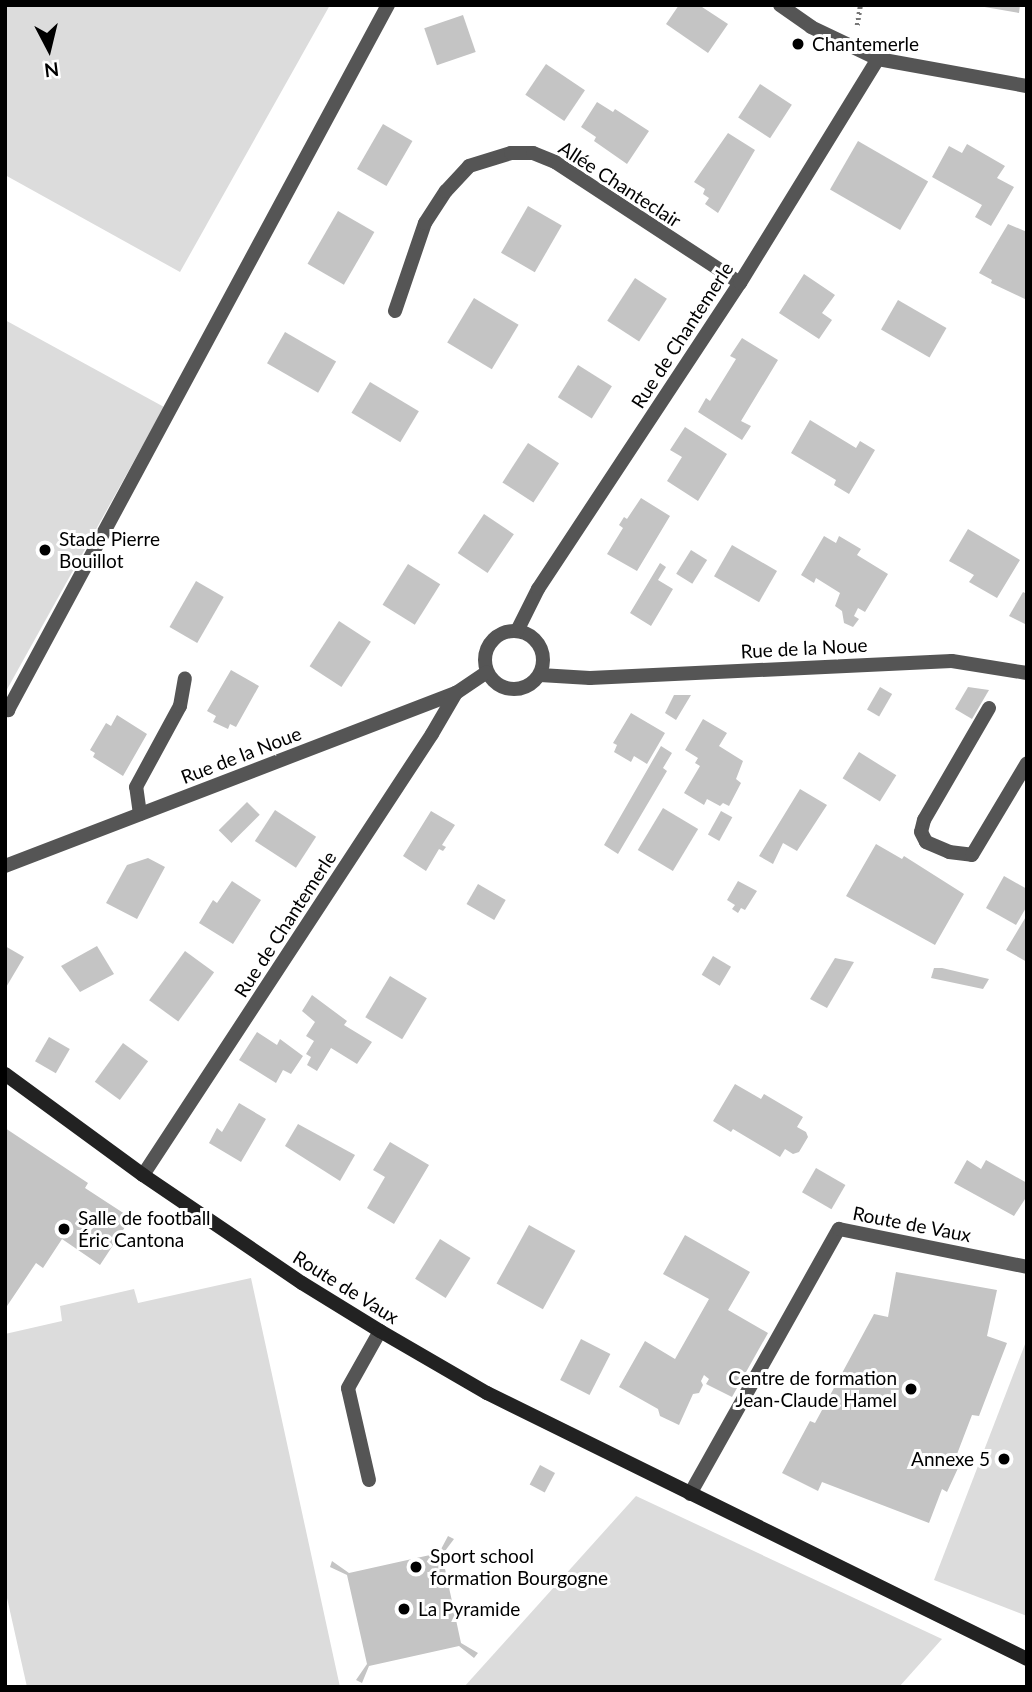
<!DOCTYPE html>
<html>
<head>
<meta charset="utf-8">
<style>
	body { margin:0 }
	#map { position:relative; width:1032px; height:1692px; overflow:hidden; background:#fff; font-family:Lato,sans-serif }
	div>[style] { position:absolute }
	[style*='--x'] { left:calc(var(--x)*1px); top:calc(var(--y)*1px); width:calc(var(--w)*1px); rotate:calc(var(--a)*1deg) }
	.green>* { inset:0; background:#dcdcdc }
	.building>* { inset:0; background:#c4c4c4; transform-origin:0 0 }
	.path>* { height:4.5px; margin-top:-2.25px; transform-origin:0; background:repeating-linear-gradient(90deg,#777 0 2px,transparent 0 5.5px) }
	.lane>* { height:14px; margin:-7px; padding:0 7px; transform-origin:7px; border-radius:7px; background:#555 }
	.street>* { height:14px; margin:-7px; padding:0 7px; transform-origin:7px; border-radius:7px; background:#555 }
	.street>.ring { margin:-7px; padding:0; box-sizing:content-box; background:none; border:14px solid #555; border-radius:50% }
	.secondary>* { height:14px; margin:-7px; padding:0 7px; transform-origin:7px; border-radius:7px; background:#222 }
	.dots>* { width:19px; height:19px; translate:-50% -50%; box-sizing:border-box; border:4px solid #fff; border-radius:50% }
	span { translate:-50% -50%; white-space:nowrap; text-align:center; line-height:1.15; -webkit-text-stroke:6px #fff; paint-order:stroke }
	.poi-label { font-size:19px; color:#000 }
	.left { translate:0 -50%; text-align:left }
	.right { translate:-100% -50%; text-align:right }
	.street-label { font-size:19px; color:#000 }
	.frame { position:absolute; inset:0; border:7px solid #000; pointer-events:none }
	.north { position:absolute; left:14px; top:14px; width:70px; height:70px; -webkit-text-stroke:5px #fff; paint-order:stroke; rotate:173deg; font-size:19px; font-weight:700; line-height:28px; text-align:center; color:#000 }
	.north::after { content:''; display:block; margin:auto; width:24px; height:32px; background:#000; clip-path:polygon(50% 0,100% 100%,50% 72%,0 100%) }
</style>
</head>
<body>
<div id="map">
	<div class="green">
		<div style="clip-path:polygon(5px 5px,330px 5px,180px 272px,5px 175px)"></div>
		<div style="clip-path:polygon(5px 320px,164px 407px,5px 693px)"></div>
		<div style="clip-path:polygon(251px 1278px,340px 1687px,27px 1687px,5px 1589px,5px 1334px,62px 1321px,60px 1306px,134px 1289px,138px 1303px)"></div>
		<div style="clip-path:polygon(1027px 1339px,1027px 1616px,934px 1580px)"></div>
		<div style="clip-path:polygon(636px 1496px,942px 1639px,899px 1687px,464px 1687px)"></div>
	</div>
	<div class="building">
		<div style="clip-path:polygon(679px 5px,699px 5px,728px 24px,708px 53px,666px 24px)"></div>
		<div style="clip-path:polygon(973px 5px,1020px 5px,1019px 13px)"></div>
		<div style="left:463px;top:15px;width:39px;height:41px;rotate:71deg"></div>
		<div style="left:546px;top:64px;width:47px;height:37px;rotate:34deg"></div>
		<div style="left:760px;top:84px;width:38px;height:40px;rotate:33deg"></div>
		<div style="clip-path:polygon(597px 102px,613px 112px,615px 109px,649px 131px,627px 164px,594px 141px,596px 137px,581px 127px)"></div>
		<div style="left:383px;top:124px;width:34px;height:52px;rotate:30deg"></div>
		<div style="clip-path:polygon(728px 133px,755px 150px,718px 213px,705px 204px,709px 198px,703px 194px,705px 189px,694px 182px)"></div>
		<div style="left:858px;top:141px;width:81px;height:56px;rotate:30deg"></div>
		<div style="clip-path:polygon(967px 144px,1005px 166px,997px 178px,1014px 187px,991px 226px,975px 217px,982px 205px,932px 177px,949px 146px,962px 153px)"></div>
		<div style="left:528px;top:206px;width:39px;height:54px;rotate:30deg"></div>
		<div style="left:338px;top:211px;width:42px;height:61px;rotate:30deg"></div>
		<div style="clip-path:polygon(1008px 224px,1027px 232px,1027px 300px,991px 283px,992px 280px,979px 273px)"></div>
		<div style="clip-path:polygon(804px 274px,835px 295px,822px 313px,832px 320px,819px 339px,779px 313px)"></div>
		<div style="left:635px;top:278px;width:38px;height:51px;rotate:33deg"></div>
		<div style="left:474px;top:298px;width:52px;height:52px;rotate:31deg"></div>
		<div style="left:898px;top:300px;width:56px;height:34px;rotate:30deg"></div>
		<div style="left:285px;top:332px;width:59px;height:36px;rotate:30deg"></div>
		<div style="clip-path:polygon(742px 338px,778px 360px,741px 421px,751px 426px,742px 440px,698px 412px,706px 398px,710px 401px,736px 359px,730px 356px)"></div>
		<div style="left:578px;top:365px;width:40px;height:38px;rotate:32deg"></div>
		<div style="left:370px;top:382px;width:57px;height:36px;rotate:31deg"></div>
		<div style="clip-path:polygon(810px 420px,856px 448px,860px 441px,875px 450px,849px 494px,834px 485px,836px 480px,791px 453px)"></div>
		<div style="clip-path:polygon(685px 427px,727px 454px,698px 501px,667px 481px,682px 457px,670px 450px)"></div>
		<div style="left:528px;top:443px;width:37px;height:47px;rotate:33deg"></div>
		<div style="clip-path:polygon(641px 498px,670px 516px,637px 571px,607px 554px,623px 528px,619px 525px,624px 517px,627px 519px)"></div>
		<div style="left:484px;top:514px;width:36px;height:47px;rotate:34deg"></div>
		<div style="clip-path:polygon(968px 529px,1020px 560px,997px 598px,969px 582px,974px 575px,949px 561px)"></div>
		<div style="clip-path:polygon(824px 536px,836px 543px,839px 536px,861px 549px,857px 555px,888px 574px,865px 612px,858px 608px,854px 616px,859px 619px,853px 627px,844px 623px,842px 611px,835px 606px,840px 593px,816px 578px,814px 583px,801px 575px)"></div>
		<div style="left:732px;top:545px;width:52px;height:36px;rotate:30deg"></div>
		<div style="left:691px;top:550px;width:19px;height:28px;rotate:32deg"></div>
		<div style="clip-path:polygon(660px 563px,666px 567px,658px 580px,673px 589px,651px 626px,630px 613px)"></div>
		<div style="left:408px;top:564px;width:38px;height:48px;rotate:32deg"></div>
		<div style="left:196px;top:581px;width:32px;height:53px;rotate:30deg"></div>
		<div style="clip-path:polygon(1023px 592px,1027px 594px,1027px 625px,1009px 616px)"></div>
		<div style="left:339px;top:621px;width:38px;height:54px;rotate:33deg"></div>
		<div style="clip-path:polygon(231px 670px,259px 686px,236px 727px,230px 724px,228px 729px,213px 722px,216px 716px,207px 711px)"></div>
		<div style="left:880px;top:687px;width:14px;height:26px;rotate:30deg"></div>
		<div style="clip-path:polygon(968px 687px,989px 690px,972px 719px,955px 709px)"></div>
		<div style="clip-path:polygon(674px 695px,691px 695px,676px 720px,665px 713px)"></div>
		<div style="clip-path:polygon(631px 713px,665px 733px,647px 764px,634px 756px,631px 762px,614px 752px,617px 745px,613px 743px)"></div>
		<div style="clip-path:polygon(117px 715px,147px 734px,123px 776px,93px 757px,95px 753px,90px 750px,106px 723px,111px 726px)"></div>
		<div style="clip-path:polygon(703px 719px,727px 733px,719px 746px,743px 761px,736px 779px,741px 783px,729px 806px,723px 803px,720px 806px,707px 799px,704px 805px,684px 793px,700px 766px,695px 763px,698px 758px,685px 750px)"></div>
		<div style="clip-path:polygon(661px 746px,672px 753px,663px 768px,667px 771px,618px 854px,604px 845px)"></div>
		<div style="left:859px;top:752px;width:44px;height:31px;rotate:32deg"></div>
		<div style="clip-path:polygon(800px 789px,827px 805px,797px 851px,783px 843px,773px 864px,759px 856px)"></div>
		<div style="left:247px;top:802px;width:18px;height:40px;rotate:45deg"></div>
		<div style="left:663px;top:808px;width:41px;height:49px;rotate:31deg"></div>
		<div style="left:275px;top:810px;width:49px;height:37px;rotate:33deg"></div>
		<div style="clip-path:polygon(431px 811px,455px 825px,442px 845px,446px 847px,443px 851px,439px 849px,426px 871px,403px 856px)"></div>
		<div style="left:721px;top:811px;width:13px;height:27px;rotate:29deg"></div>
		<div style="clip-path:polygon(876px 844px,902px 859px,904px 856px,964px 894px,935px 945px,846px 896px)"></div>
		<div style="clip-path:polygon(148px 858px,165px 867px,137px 919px,106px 903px,127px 865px)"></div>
		<div style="clip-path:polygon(1004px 876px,1027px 889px,1027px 906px,1016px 925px,986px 908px)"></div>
		<div style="clip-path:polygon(232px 881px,261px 900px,233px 944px,199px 923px,213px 900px,217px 903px)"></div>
		<div style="clip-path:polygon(738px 881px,757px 891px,745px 910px,741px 908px,738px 913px,732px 909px,735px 905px,727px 900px)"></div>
		<div style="left:478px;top:884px;width:32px;height:23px;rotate:30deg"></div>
		<div style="clip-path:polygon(1027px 915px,1027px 962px,1006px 950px)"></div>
		<div style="clip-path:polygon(5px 946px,24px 957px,5px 989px)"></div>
		<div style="clip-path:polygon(97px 946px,114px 974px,80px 992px,61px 966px)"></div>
		<div style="left:185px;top:951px;width:36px;height:61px;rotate:36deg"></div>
		<div style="left:713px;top:956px;width:21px;height:22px;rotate:31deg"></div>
		<div style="clip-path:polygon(835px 958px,854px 962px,827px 1008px,810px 999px)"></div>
		<div style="clip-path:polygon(934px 968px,942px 968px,989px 979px,983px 989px,931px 978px)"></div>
		<div style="left:390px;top:976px;width:43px;height:48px;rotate:31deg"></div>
		<div style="clip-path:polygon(312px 995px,347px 1021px,344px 1025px,372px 1042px,357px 1064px,331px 1048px,317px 1071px,307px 1065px,311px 1057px,306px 1054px,314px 1041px,306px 1036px,315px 1022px,302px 1011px)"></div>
		<div style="clip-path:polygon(257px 1032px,277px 1045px,280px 1039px,303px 1056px,291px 1074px,283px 1070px,276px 1083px,239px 1060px)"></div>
		<div style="left:49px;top:1037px;width:24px;height:28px;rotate:30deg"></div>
		<div style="left:123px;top:1043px;width:31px;height:48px;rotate:36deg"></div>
		<div style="clip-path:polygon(735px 1084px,761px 1099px,764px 1094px,803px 1117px,797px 1127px,806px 1132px,808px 1137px,799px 1152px,793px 1154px,785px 1149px,780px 1157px,733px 1129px,731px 1132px,713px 1121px)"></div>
		<div style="clip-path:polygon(239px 1103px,266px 1119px,241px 1162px,209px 1143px,217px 1128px,222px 1132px)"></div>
		<div style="clip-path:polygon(298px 1124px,355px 1155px,340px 1181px,285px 1146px)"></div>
		<div style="clip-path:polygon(5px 1128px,88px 1183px,85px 1188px,131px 1218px,100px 1265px,62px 1239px,43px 1268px,36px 1263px,5px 1309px)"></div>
		<div style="clip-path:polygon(390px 1142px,429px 1165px,394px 1224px,367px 1208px,385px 1177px,373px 1170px)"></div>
		<div style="clip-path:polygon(967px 1160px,981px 1169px,986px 1160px,1027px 1183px,1027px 1196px,1014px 1216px,954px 1183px)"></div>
		<div style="left:816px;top:1168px;width:34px;height:28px;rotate:30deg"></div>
		<div style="left:529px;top:1225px;width:53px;height:67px;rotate:29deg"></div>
		<div style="clip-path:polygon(685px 1235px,750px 1272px,728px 1310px,768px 1333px,732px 1397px,706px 1384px,709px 1379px,704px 1375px,701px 1381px,703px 1385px,699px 1393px,693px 1394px,679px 1425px,660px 1416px,658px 1409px,619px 1387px,645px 1341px,675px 1359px,709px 1299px,663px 1274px)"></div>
		<div style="left:440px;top:1239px;width:36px;height:47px;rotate:32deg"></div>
		<div style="clip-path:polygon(896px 1272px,997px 1290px,987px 1336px,1007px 1343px,979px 1416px,972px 1415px,954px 1462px,959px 1466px,947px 1492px,942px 1489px,929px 1523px,822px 1482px,818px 1491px,782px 1473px,810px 1421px,815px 1423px,874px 1314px,888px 1317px)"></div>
		<div style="left:581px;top:1339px;width:33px;height:46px;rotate:27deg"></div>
		<div style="left:540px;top:1465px;width:17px;height:22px;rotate:28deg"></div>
		<div style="clip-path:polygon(448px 1536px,454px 1539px,442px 1555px,461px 1643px,478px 1653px,474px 1658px,459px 1646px,369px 1666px,362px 1683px,356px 1680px,367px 1664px,347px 1575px,330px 1567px,332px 1561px,349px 1573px,439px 1553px)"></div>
	</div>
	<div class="path">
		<div style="--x:857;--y:25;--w:20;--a:-81"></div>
	</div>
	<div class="lane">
		<div style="--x:5;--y:708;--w:4;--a:34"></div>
		<div style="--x:8;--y:710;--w:801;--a:-61.68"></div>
		<div style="--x:989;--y:708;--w:129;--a:120.1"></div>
		<div style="--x:924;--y:820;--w:12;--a:104"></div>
		<div style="--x:921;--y:832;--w:11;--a:63"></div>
		<div style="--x:926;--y:842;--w:25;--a:23"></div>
		<div style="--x:949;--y:852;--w:23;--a:7"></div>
		<div style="--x:972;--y:855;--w:107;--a:-59.1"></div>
		<div style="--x:140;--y:814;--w:27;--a:-98"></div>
		<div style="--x:136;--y:787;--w:92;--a:-61.5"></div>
		<div style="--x:180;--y:706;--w:28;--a:-80"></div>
		<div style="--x:369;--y:1480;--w:94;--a:-102.9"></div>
		<div style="--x:348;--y:1388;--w:65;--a:-60.7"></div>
		<div style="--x:690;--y:1494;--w:304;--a:-60.7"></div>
		<div style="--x:839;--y:1229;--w:192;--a:11.4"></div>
	</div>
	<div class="street">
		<div style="--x:780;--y:5;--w:38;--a:35"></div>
		<div style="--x:811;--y:27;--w:74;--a:25.5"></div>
		<div style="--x:878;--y:59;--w:151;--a:10.3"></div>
		<div style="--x:395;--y:311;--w:93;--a:-71.2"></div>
		<div style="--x:425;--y:223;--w:38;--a:-57"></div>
		<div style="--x:446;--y:191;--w:34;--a:-47"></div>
		<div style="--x:469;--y:166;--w:44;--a:-17.2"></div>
		<div style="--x:511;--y:153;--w:22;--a:0"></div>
		<div style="--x:533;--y:153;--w:24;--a:22"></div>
		<div style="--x:555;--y:162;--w:221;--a:33.2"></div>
		<div class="ring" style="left:485px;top:631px;width:44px;height:44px"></div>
		<div style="--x:517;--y:631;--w:47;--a:-63.4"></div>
		<div style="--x:538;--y:589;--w:367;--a:-56.6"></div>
		<div style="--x:740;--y:283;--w:263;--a:-58.4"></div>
		<div style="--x:540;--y:675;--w:50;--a:3.4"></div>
		<div style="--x:590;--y:678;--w:362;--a:-2.7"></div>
		<div style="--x:952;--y:661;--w:76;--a:9.1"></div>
		<div style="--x:5;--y:866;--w:483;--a:-21"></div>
		<div style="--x:456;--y:693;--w:37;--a:-34"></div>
		<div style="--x:143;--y:1175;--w:527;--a:-56.76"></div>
		<div style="--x:432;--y:734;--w:48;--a:-59.7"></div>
	</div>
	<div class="secondary">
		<div style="--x:5;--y:1074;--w:171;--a:36.2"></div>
		<div style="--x:143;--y:1175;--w:192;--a:34.2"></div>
		<div style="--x:302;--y:1283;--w:92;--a:31.6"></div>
		<div style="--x:380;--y:1331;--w:124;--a:30.1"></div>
		<div style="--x:487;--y:1393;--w:602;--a:26.22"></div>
	</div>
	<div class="dots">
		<div style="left:798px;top:44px;background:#000"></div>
		<div style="left:45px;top:550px;background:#000"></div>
		<div style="left:64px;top:1229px;background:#000"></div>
		<div style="left:911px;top:1389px;background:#000"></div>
		<div style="left:1004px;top:1459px;background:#000"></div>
		<div style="left:416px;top:1567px;background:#000"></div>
		<div style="left:404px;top:1609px;background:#000"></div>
	</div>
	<div class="poi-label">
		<span class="left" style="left:812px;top:44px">Chantemerle</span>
		<span class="left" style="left:59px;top:550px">Stade Pierre<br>Bouillot</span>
		<span class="left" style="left:78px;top:1229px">Salle de football<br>Éric Cantona</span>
		<span class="right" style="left:897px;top:1389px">Centre de formation<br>Jean-Claude Hamel</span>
		<span class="right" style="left:990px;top:1459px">Annexe 5</span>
		<span class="left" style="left:430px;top:1567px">Sport school<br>formation Bourgogne</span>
		<span class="left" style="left:418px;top:1609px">La Pyramide</span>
	</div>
	<div class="street-label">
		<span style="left:620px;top:184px;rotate:33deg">Allée Chanteclair</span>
		<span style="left:682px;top:335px;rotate:-57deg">Rue de Chantemerle</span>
		<span style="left:804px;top:648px;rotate:-3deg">Rue de la Noue</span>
		<span style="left:241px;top:755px;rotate:-21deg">Rue de la Noue</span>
		<span style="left:285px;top:924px;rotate:-57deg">Rue de Chantemerle</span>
		<span style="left:912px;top:1224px;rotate:11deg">Route de Vaux</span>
		<span style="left:346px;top:1287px;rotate:32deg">Route de Vaux</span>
	</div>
	<div class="frame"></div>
	<div class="north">N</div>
</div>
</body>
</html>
